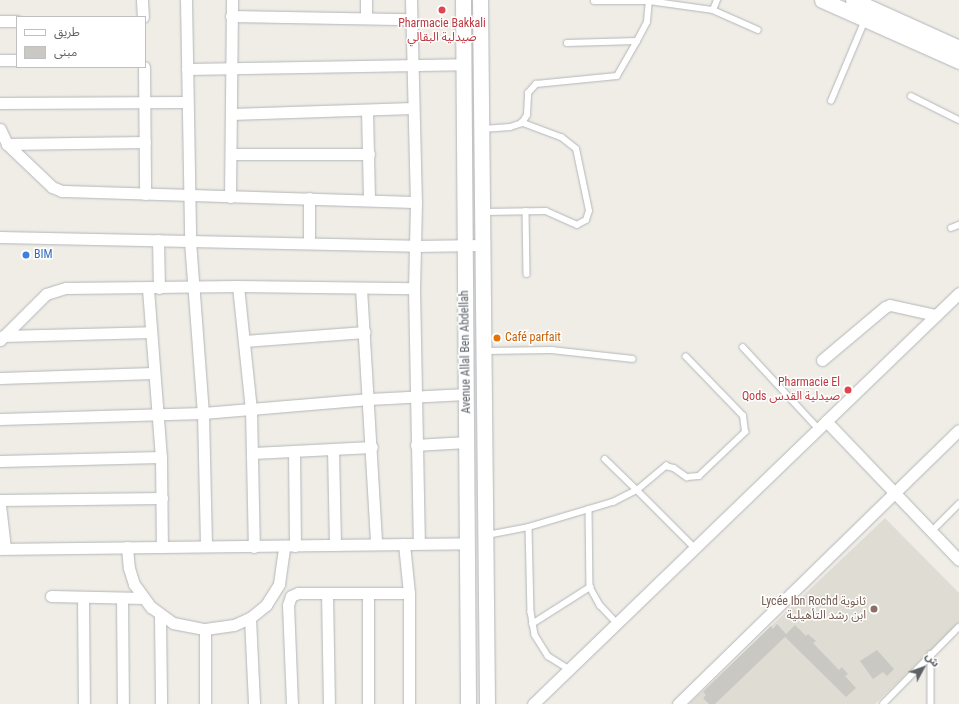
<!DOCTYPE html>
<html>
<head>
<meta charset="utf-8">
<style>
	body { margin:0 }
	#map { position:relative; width:959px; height:704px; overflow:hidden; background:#efede6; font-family:"Roboto Condensed","Noto Sans Arabic",sans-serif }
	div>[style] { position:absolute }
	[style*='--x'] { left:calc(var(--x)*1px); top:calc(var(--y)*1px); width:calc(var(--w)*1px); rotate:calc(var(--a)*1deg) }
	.education>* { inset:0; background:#dfdcd4 }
	.building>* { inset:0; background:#cac8c3 }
	.roads { filter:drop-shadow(0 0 1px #b3b6ba) drop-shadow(0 0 1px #b3b6ba) }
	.lane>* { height:5.5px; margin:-2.75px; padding:0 2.75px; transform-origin:2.75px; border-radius:2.75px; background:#fff }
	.street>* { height:11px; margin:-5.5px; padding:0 5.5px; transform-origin:5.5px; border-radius:5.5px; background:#fff }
	.secondary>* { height:15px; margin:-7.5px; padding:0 7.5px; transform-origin:7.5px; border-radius:7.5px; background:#fff }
	.dots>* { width:11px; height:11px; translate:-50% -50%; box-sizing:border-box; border:2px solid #fff; border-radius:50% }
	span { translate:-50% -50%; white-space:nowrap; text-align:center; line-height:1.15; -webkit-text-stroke:3px #fff; paint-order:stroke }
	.health-label { font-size:12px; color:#be3a42 }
	.right { translate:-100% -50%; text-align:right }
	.shop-label { font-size:12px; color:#366cbe }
	.left { translate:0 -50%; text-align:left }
	.food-label { font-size:12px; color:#c56008 }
	.street-label { font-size:12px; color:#5d6266 }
	.education-label { font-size:12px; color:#785e54 }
	.legend { position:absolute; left:16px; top:16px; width:130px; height:52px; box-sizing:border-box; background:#fff; border:1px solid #bec0c2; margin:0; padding:5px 7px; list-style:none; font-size:12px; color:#5d6266 }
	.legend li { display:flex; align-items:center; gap:8px; height:20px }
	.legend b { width:20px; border:1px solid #bec0c2 }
	.north { position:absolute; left:903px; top:648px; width:40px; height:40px; -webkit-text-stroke:3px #fff; paint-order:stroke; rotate:49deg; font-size:11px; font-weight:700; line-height:16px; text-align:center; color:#5d6266 }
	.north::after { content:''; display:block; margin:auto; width:14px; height:18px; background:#5d6266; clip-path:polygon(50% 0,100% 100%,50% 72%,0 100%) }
</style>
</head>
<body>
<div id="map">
	<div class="education">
		<div style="clip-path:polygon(885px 518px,959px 593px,959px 624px,875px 704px,689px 704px)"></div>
	</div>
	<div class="building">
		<div style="clip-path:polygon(777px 624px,786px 634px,795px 625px,806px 636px,808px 634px,816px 641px,813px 643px,839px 670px,842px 667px,848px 674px,845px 676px,856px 688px,846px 697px,785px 637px,715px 704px,709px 704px,703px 698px,706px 695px,703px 692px,771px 626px,773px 629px)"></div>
		<div style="clip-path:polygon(877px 650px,894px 669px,887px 676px,883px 672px,873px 679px,860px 661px)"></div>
	</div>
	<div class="roads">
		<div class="lane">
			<div style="--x:594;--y:1;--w:55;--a:0"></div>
			<div style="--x:649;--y:1;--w:65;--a:8"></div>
			<div style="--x:713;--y:10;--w:11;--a:-68"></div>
			<div style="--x:713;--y:10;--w:49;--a:24"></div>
			<div style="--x:567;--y:43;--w:70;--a:-1.6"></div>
			<div style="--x:637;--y:41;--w:21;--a:-62"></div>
			<div style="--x:647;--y:22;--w:21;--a:-85"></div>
			<div style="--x:911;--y:96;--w:54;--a:26.6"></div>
			<div style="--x:831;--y:101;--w:88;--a:-67.2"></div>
			<div style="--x:483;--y:129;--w:27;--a:-4"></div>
			<div style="--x:510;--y:127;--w:13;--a:-18"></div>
			<div style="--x:522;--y:123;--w:9;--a:-58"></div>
			<div style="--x:527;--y:115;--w:22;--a:-87"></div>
			<div style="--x:528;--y:93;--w:12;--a:-48"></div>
			<div style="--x:536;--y:84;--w:81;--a:-5.6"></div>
			<div style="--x:617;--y:76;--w:40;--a:-60.3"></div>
			<div style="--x:526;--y:211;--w:63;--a:89.1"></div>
			<div style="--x:484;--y:212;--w:62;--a:-0.9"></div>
			<div style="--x:546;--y:211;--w:34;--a:24"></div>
			<div style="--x:577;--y:225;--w:10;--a:-29"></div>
			<div style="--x:586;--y:220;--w:9;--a:-72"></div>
			<div style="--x:589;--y:211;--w:63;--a:-101.8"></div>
			<div style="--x:576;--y:149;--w:18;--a:-142"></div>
			<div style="--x:562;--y:138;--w:43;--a:-159.4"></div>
			<div style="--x:951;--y:228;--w:9;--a:-21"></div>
			<div style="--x:743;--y:347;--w:112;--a:47.2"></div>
			<div style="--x:484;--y:351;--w:68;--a:-0.8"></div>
			<div style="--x:552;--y:350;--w:81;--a:6.3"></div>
			<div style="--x:605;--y:459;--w:45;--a:44.1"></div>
			<div style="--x:637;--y:490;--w:38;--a:-40"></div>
			<div style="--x:666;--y:466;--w:8;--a:14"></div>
			<div style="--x:674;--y:468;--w:16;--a:35"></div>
			<div style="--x:687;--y:477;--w:12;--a:-5"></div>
			<div style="--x:699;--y:476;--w:64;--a:-43.7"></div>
			<div style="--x:745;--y:432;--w:16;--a:-97"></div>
			<div style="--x:743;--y:416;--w:82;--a:-134"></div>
			<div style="--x:589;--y:509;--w:78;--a:89.3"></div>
			<div style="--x:590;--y:587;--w:21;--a:61"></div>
			<div style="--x:600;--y:605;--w:25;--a:47"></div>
			<div style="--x:529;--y:527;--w:85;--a:88.7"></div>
			<div style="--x:531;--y:612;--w:23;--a:80"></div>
			<div style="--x:535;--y:635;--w:25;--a:58"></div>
			<div style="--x:548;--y:656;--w:25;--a:32"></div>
			<div style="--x:932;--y:531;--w:38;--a:-45"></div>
			<div style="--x:487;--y:535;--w:43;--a:-10.8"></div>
			<div style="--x:529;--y:527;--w:88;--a:-16.6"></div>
			<div style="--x:613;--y:502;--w:27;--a:-27"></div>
			<div style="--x:637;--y:490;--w:81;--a:45"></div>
			<div style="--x:532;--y:624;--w:69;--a:-32.5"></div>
			<div style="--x:931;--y:654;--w:50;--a:90"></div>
			<div style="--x:883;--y:704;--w:108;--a:-45.4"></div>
		</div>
		<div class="street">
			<div style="--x:142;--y:0;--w:17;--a:87"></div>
			<div style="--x:186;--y:0;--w:241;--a:89"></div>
			<div style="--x:190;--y:241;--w:172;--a:85.7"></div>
			<div style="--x:203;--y:413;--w:132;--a:88.7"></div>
			<div style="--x:366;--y:0;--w:18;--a:90"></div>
			<div style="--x:411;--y:0;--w:202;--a:88.6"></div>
			<div style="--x:416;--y:202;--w:86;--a:91.3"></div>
			<div style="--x:414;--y:288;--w:255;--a:88.9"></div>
			<div style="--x:231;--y:16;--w:180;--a:1"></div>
			<div style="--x:0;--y:21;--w:17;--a:0"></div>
			<div style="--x:0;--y:60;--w:17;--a:0"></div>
			<div style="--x:144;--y:67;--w:127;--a:89.5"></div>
			<div style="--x:187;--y:69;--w:276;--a:-1"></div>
			<div style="--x:0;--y:103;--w:186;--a:-0.3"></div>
			<div style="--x:367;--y:110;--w:89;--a:88.7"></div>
			<div style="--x:231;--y:114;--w:182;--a:-1.9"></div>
			<div style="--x:0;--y:129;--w:17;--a:65"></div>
			<div style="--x:7;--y:144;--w:62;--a:43.7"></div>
			<div style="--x:52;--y:187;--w:11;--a:22"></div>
			<div style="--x:62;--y:191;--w:354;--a:1.8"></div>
			<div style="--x:7;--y:144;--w:138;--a:-0.8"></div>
			<div style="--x:231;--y:154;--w:138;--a:0"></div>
			<div style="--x:230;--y:197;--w:197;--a:-89.4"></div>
			<div style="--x:309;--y:198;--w:45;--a:90"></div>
			<div style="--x:0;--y:237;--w:415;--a:1.2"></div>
			<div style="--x:415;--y:246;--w:67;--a:-0.9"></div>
			<div style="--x:158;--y:240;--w:48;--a:88.8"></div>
			<div style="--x:238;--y:286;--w:124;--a:84"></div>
			<div style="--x:251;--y:409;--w:138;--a:88.8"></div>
			<div style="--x:361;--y:288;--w:256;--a:86.6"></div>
			<div style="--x:148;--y:289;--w:169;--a:85.6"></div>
			<div style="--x:161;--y:457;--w:90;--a:89.4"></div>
			<div style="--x:3;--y:336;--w:148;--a:-1.5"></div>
			<div style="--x:0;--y:340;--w:65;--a:-45"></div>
			<div style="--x:46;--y:294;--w:21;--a:-17"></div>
			<div style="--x:66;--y:288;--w:172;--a:-0.7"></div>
			<div style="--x:238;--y:286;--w:176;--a:0.7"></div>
			<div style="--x:244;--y:341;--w:121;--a:-4.3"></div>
			<div style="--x:822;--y:360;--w:82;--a:-40.1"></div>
			<div style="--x:885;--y:307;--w:5;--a:-22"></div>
			<div style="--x:890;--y:305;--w:47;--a:12.3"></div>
			<div style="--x:0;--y:378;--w:153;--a:-1.9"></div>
			<div style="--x:0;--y:419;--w:203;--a:-1.7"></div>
			<div style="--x:203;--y:413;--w:167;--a:-4.8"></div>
			<div style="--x:369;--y:399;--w:97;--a:-3"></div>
			<div style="--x:826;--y:421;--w:192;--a:46.3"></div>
			<div style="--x:416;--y:445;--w:50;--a:-3.4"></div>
			<div style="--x:333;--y:449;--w:96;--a:88.8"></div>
			<div style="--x:294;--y:451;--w:95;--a:89.4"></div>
			<div style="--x:253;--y:453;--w:119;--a:-2.9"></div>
			<div style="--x:0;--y:461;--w:161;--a:-1.4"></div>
			<div style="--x:0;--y:500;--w:162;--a:-0.7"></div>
			<div style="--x:0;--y:505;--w:43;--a:83.4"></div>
			<div style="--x:404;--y:544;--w:49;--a:84.2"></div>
			<div style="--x:409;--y:593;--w:111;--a:90"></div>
			<div style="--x:127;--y:547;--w:21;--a:85"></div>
			<div style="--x:129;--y:568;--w:17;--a:73"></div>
			<div style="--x:134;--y:584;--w:29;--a:54"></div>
			<div style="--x:151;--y:607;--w:27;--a:36"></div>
			<div style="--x:173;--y:623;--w:33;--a:11"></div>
			<div style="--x:205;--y:629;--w:29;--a:-8"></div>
			<div style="--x:234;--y:625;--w:17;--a:-24"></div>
			<div style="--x:250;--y:618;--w:21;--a:-39"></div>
			<div style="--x:266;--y:605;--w:25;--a:-58"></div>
			<div style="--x:279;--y:584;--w:37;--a:-82"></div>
			<div style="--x:0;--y:549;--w:468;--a:-0.7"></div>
			<div style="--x:327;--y:593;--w:111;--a:89"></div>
			<div style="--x:368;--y:593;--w:111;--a:90"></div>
			<div style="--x:51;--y:596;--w:92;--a:1.2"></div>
			<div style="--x:83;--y:597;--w:107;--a:89.5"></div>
			<div style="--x:122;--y:598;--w:106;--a:89.5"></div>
			<div style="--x:160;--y:616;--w:88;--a:89.3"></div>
			<div style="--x:250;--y:618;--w:86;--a:87.3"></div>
			<div style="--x:205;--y:629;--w:75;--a:90"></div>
			<div style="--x:292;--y:704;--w:99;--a:-92.3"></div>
			<div style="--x:288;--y:605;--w:9;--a:-72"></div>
			<div style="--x:291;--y:596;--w:8;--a:-23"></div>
			<div style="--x:298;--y:593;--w:111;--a:0"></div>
			<div style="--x:533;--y:704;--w:592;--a:-43.97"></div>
			<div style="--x:678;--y:704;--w:392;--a:-44.3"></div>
		</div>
		<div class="secondary">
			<div style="--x:463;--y:0;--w:704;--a:89.59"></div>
			<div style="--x:480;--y:0;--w:704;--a:89.43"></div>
			<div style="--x:822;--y:0;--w:150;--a:24"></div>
			<div style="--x:853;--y:0;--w:116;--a:24.4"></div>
		</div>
	</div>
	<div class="dots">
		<div style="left:442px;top:10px;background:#e0444e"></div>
		<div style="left:26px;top:255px;background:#3f7fe0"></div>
		<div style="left:497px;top:338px;background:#e8710a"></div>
		<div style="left:848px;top:390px;background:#e0444e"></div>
		<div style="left:874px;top:609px;background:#8d6e63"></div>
	</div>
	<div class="health-label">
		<span style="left:442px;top:31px">Pharmacie Bakkali<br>صيدلية البقالي</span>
		<span class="right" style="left:840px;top:390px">Pharmacie El<br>Qods صيدلية القدس</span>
	</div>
	<div class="shop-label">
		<span class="left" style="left:34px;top:255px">BIM</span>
	</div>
	<div class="food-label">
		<span class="left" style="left:505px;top:338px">Café parfait</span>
	</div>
	<div class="street-label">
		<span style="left:466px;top:352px;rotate:-91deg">Avenue Allal Ben Abdellah</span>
	</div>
	<div class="education-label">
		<span class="right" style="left:866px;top:609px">Lycée Ibn Rochd ثانوية<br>ابن رشد التأهيلية</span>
	</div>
	<ul class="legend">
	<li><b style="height:5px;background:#fff"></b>طريق</li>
	<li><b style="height:11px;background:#cac8c3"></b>مبنى</li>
	</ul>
	<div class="north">ش</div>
</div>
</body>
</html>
